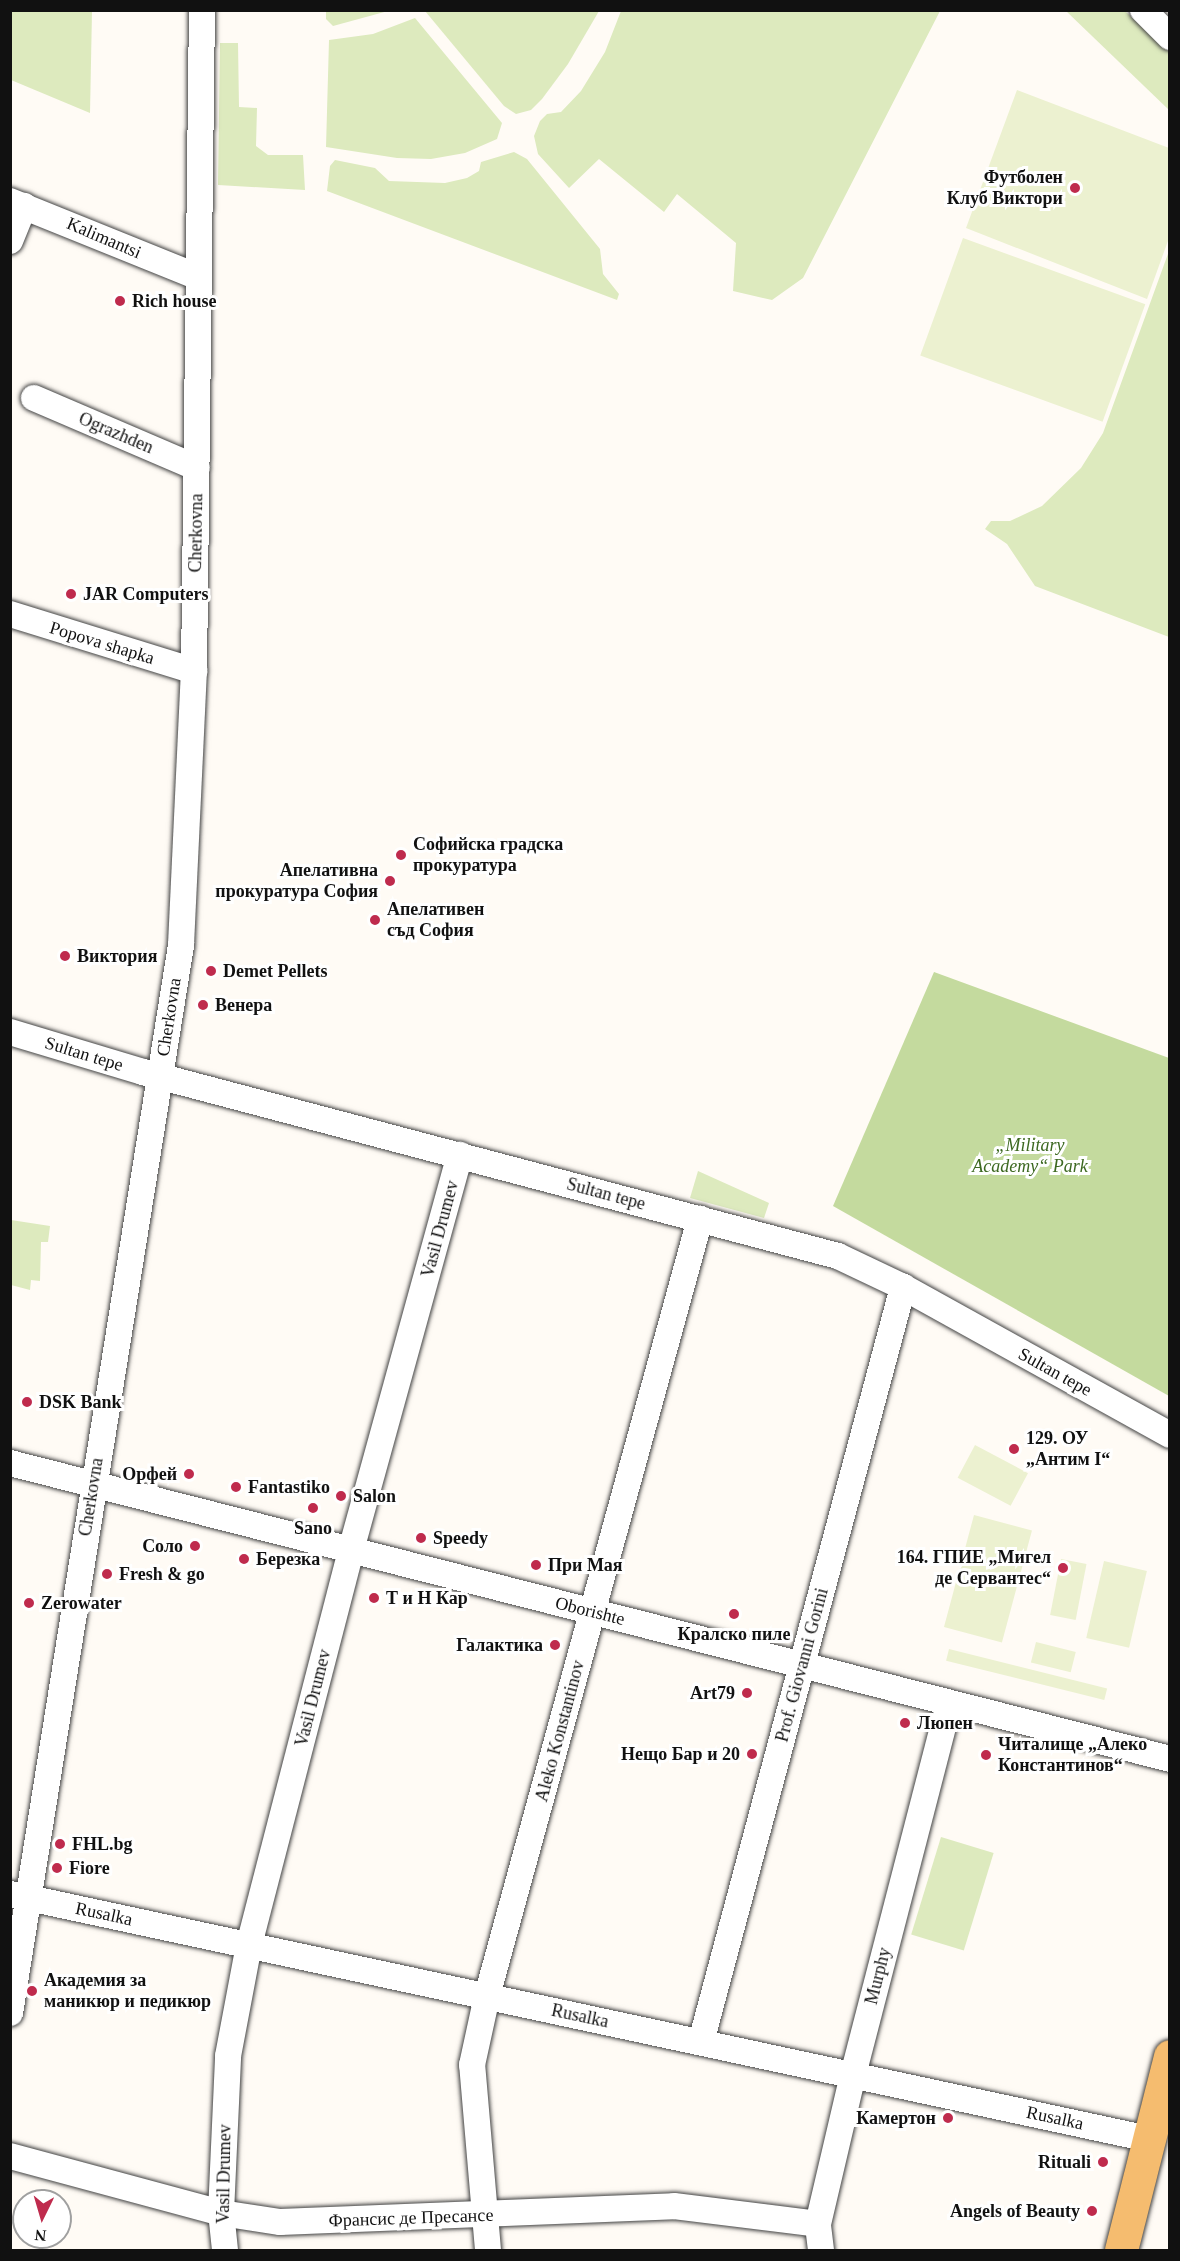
<!DOCTYPE html>
<html>
<head>
<meta charset="utf-8">
<style>
	body { margin:0 }
	#map { position:relative; width:1180px; height:2261px; overflow:hidden; background:#fffbf5; font-family:Georgia,serif }
	div>[style] { position:absolute }
	[style*='--x'] { left:calc(var(--x)*1px); top:calc(var(--y)*1px); width:calc(var(--w)*1px); rotate:calc(var(--a)*1deg) }
	.green>* { inset:0; background:#ddeabe; transform-origin:0 0 }
	.forest>* { inset:0; background:#c4da9e }
	.pitch>* { inset:0; background:#ecf1d0; transform-origin:0 0 }
	.roads { filter:drop-shadow(0 0 2px #444) drop-shadow(0 0 2px #444) }
	.minor>* { height:26px; margin:-13px; padding:0 13px; transform-origin:13px; border-radius:13px; background:#fff }
	.major>* { height:33px; margin:-16.5px; padding:0 16.5px; transform-origin:16.5px; border-radius:16.5px; background:#f5bc6f }
	.dots>* { width:16px; height:16px; translate:-50% -50%; box-sizing:border-box; border:3px solid #fff; border-radius:50% }
	span { translate:-50% -50%; white-space:nowrap; text-align:center; line-height:1.15; -webkit-text-stroke:6px #fff; paint-order:stroke }
	.poi-label { font-size:18px; color:#111; font-weight:700 }
	.right { translate:-100% -50%; text-align:right }
	.left { translate:0 -50%; text-align:left }
	.street-label { font-size:18px; color:#111 }
	.park-label { font-size:18px; color:#3d6921; font-style:italic }
	.frame { position:absolute; inset:0; border:12px solid #111; pointer-events:none }
	.north { position:absolute; left:12px; top:2189px; width:60px; height:60px; box-sizing:border-box; background:#fff; border:2px solid #a0a0a0; border-radius:50%; rotate:185deg; font-size:16px; font-weight:700; line-height:24px; text-align:center; color:#111 }
	.north::after { content:''; display:block; margin:auto; width:21px; height:27px; background:#bf2b4d; clip-path:polygon(50% 0,100% 100%,50% 72%,0 100%) }
</style>
</head>
<body>
<div id="map">
	<div class="green">
		<div style="clip-path:polygon(10px 11px,92px 11px,90px 113px,11px 80px)"></div>
		<div style="clip-path:polygon(326px 11px,326px 10px,388px 11px,333px 26px,326px 19px)"></div>
		<div style="clip-path:polygon(425px 11px,599px 11px,568px 64px,542px 99px,531px 110px,516px 114px,504px 106px)"></div>
		<div style="clip-path:polygon(621px 11px,940px 11px,803px 278px,772px 300px,733px 291px,736px 243px,677px 194px,664px 212px,599px 159px,569px 188px,538px 154px,534px 136px,540px 121px,547px 114px,561px 112px,581px 91px,605px 52px)"></div>
		<div style="clip-path:polygon(1066px 11px,1125px 11px,1169px 52px,1169px 110px)"></div>
		<div style="clip-path:polygon(415px 18px,502px 123px,497px 139px,465px 153px,431px 159px,397px 158px,326px 147px,329px 40px,373px 34px)"></div>
		<div style="clip-path:polygon(220px 43px,238px 43px,239px 107px,257px 108px,256px 146px,268px 155px,303px 155px,305px 190px,218px 185px)"></div>
		<div style="clip-path:polygon(514px 152px,527px 159px,600px 249px,603px 274px,619px 294px,617px 300px,327px 191px,330px 166px,335px 160px,375px 168px,389px 181px,445px 183px,467px 178px,479px 171px,481px 162px)"></div>
		<div style="clip-path:polygon(1169px 251px,1169px 637px,1035px 586px,1007px 544px,985px 529px,991px 521px,1010px 521px,1042px 506px,1081px 468px,1103px 433px)"></div>
		<div style="clip-path:polygon(698px 1171px,769px 1203px,764px 1218px,690px 1198px)"></div>
		<div style="clip-path:polygon(11px 1220px,50px 1226px,48px 1242px,41px 1242px,40px 1281px,31px 1280px,30px 1290px,11px 1285px)"></div>
		<div style="left:941px;top:1837px;width:55px;height:102px;rotate:17deg"></div>
	</div>
	<div class="forest">
		<div style="clip-path:polygon(934px 972px,1169px 1058px,1169px 1396px,833px 1206px)"></div>
	</div>
	<div class="pitch">
		<div style="clip-path:polygon(1017px 90px,1169px 148px,1169px 238px,1147px 299px,966px 228px)"></div>
		<div style="left:963px;top:238px;width:194px;height:125px;rotate:20deg"></div>
		<div style="left:975px;top:1445px;width:60px;height:37px;rotate:28deg"></div>
		<div style="left:974px;top:1515px;width:60px;height:116px;rotate:15deg"></div>
		<div style="left:1061px;top:1559px;width:26px;height:57px;rotate:11deg"></div>
		<div style="left:1104px;top:1561px;width:44px;height:79px;rotate:13deg"></div>
		<div style="left:1036px;top:1642px;width:41px;height:21px;rotate:14deg"></div>
		<div style="left:949px;top:1649px;width:163px;height:12px;rotate:14deg"></div>
	</div>
	<div class="roads">
		<div class="minor">
			<div style="--x:1143;--y:10;--w:38;--a:45"></div>
			<div style="--x:10;--y:201;--w:203;--a:22"></div>
			<div style="--x:10;--y:241;--w:38;--a:-68"></div>
			<div style="--x:34;--y:398;--w:177;--a:23.2"></div>
			<div style="--x:10;--y:614;--w:193;--a:17.2"></div>
			<div style="--x:10;--y:1032;--w:139;--a:16.7"></div>
			<div style="--x:143;--y:1072;--w:719;--a:14.83"></div>
			<div style="--x:838;--y:1256;--w:72;--a:25.5"></div>
			<div style="--x:903;--y:1287;--w:305;--a:29"></div>
			<div style="--x:10;--y:1463;--w:1197;--a:14.31"></div>
			<div style="--x:10;--y:1894;--w:1165;--a:12.14"></div>
			<div style="--x:10;--y:2013;--w:1082;--a:-80.9"></div>
			<div style="--x:181;--y:945;--w:274;--a:-87.3"></div>
			<div style="--x:194;--y:671;--w:661;--a:-89.31"></div>
			<div style="--x:701;--y:2042;--w:782;--a:-75.02"></div>
			<div style="--x:10;--y:2156;--w:219;--a:15.1"></div>
			<div style="--x:221;--y:2213;--w:60;--a:8.7"></div>
			<div style="--x:280;--y:2222;--w:394;--a:-2.3"></div>
			<div style="--x:674;--y:2206;--w:145;--a:7.1"></div>
			<div style="--x:225;--y:2250;--w:37;--a:-96"></div>
			<div style="--x:221;--y:2213;--w:157;--a:-87.4"></div>
			<div style="--x:228;--y:2056;--w:113;--a:-79.3"></div>
			<div style="--x:249;--y:1945;--w:408;--a:-75.5"></div>
			<div style="--x:351;--y:1550;--w:410;--a:-74.6"></div>
			<div style="--x:488;--y:2250;--w:186;--a:-94.9"></div>
			<div style="--x:472;--y:2065;--w:71;--a:-77.7"></div>
			<div style="--x:487;--y:1996;--w:806;--a:-74.67"></div>
			<div style="--x:821;--y:2250;--w:26;--a:-97"></div>
			<div style="--x:818;--y:2224;--w:153;--a:-76.8"></div>
			<div style="--x:853;--y:2075;--w:384;--a:-75.5"></div>
		</div>
		<div class="major">
			<div style="--x:1121;--y:2250;--w:200;--a:-75.8"></div>
		</div>
	</div>
	<div class="dots">
		<div style="left:1075px;top:188px;background:#bf2b4d"></div>
		<div style="left:120px;top:301px;background:#bf2b4d"></div>
		<div style="left:71px;top:594px;background:#bf2b4d"></div>
		<div style="left:401px;top:855px;background:#bf2b4d"></div>
		<div style="left:390px;top:881px;background:#bf2b4d"></div>
		<div style="left:375px;top:920px;background:#bf2b4d"></div>
		<div style="left:65px;top:956px;background:#bf2b4d"></div>
		<div style="left:211px;top:971px;background:#bf2b4d"></div>
		<div style="left:203px;top:1005px;background:#bf2b4d"></div>
		<div style="left:27px;top:1402px;background:#bf2b4d"></div>
		<div style="left:1014px;top:1449px;background:#bf2b4d"></div>
		<div style="left:189px;top:1474px;background:#bf2b4d"></div>
		<div style="left:236px;top:1487px;background:#bf2b4d"></div>
		<div style="left:341px;top:1496px;background:#bf2b4d"></div>
		<div style="left:313px;top:1508px;background:#bf2b4d"></div>
		<div style="left:421px;top:1538px;background:#bf2b4d"></div>
		<div style="left:195px;top:1546px;background:#bf2b4d"></div>
		<div style="left:244px;top:1559px;background:#bf2b4d"></div>
		<div style="left:536px;top:1565px;background:#bf2b4d"></div>
		<div style="left:1063px;top:1568px;background:#bf2b4d"></div>
		<div style="left:107px;top:1574px;background:#bf2b4d"></div>
		<div style="left:374px;top:1598px;background:#bf2b4d"></div>
		<div style="left:29px;top:1603px;background:#bf2b4d"></div>
		<div style="left:734px;top:1614px;background:#bf2b4d"></div>
		<div style="left:555px;top:1645px;background:#bf2b4d"></div>
		<div style="left:747px;top:1693px;background:#bf2b4d"></div>
		<div style="left:905px;top:1723px;background:#bf2b4d"></div>
		<div style="left:752px;top:1754px;background:#bf2b4d"></div>
		<div style="left:986px;top:1755px;background:#bf2b4d"></div>
		<div style="left:60px;top:1844px;background:#bf2b4d"></div>
		<div style="left:57px;top:1868px;background:#bf2b4d"></div>
		<div style="left:32px;top:1991px;background:#bf2b4d"></div>
		<div style="left:948px;top:2118px;background:#bf2b4d"></div>
		<div style="left:1103px;top:2162px;background:#bf2b4d"></div>
		<div style="left:1092px;top:2211px;background:#bf2b4d"></div>
	</div>
	<div class="poi-label">
		<span class="right" style="left:1063px;top:188px">Футболен<br>Клуб Виктори</span>
		<span class="left" style="left:132px;top:301px">Rich house</span>
		<span class="left" style="left:83px;top:594px">JAR Computers</span>
		<span class="left" style="left:413px;top:855px">Софийска градска<br>прокуратура</span>
		<span class="right" style="left:378px;top:881px">Апелативна<br>прокуратура София</span>
		<span class="left" style="left:387px;top:920px">Апелативен<br>съд София</span>
		<span class="left" style="left:77px;top:956px">Виктория</span>
		<span class="left" style="left:223px;top:971px">Demet Pellets</span>
		<span class="left" style="left:215px;top:1005px">Венера</span>
		<span class="left" style="left:39px;top:1402px">DSK Bank</span>
		<span class="left" style="left:1026px;top:1449px">129. ОУ<br>„Антим I“</span>
		<span class="right" style="left:177px;top:1474px">Орфей</span>
		<span class="left" style="left:248px;top:1487px">Fantastiko</span>
		<span class="left" style="left:353px;top:1496px">Salon</span>
		<span style="left:313px;top:1528px">Sano</span>
		<span class="left" style="left:433px;top:1538px">Speedy</span>
		<span class="right" style="left:183px;top:1546px">Соло</span>
		<span class="right" style="left:1051px;top:1568px">164. ГПИЕ „Мигел<br>де Сервантес“</span>
		<span class="left" style="left:256px;top:1559px">Березка</span>
		<span class="left" style="left:548px;top:1565px">При Мая</span>
		<span class="left" style="left:119px;top:1574px">Fresh &amp; go</span>
		<span class="left" style="left:386px;top:1598px">Т и Н Кар</span>
		<span class="left" style="left:41px;top:1603px">Zerowater</span>
		<span style="left:734px;top:1634px">Кралско пиле</span>
		<span class="right" style="left:543px;top:1645px">Галактика</span>
		<span class="right" style="left:735px;top:1693px">Art79</span>
		<span class="left" style="left:917px;top:1723px">Люпен</span>
		<span class="left" style="left:998px;top:1755px">Читалище „Алеко<br>Константинов“</span>
		<span class="right" style="left:740px;top:1754px">Нещо Бар и 20</span>
		<span class="left" style="left:72px;top:1844px">FHL.bg</span>
		<span class="left" style="left:69px;top:1868px">Fiore</span>
		<span class="left" style="left:44px;top:1991px">Академия за<br>маникюр и педикюр</span>
		<span class="right" style="left:936px;top:2118px">Камертон</span>
		<span class="right" style="left:1091px;top:2162px">Rituali</span>
		<span class="right" style="left:1080px;top:2211px">Angels of Beauty</span>
	</div>
	<div class="street-label">
		<span style="left:104px;top:238px;rotate:23deg">Kalimantsi</span>
		<span style="left:116px;top:433px;rotate:23deg">Ograzhden</span>
		<span style="left:196px;top:533px;rotate:-89deg">Cherkovna</span>
		<span style="left:102px;top:643px;rotate:17deg">Popova shapka</span>
		<span style="left:169px;top:1017px;rotate:-81deg">Cherkovna</span>
		<span style="left:84px;top:1054px;rotate:17deg">Sultan tepe</span>
		<span style="left:606px;top:1194px;rotate:15deg">Sultan tepe</span>
		<span style="left:440px;top:1229px;rotate:-75deg">Vasil Drumev</span>
		<span style="left:1055px;top:1372px;rotate:29deg">Sultan tepe</span>
		<span style="left:91px;top:1497px;rotate:-81deg">Cherkovna</span>
		<span style="left:590px;top:1611px;rotate:14deg">Oborishte</span>
		<span style="left:802px;top:1665px;rotate:-75deg">Prof. Giovanni Gorini</span>
		<span style="left:313px;top:1698px;rotate:-76deg">Vasil Drumev</span>
		<span style="left:560px;top:1731px;rotate:-75deg">Aleko Konstantinov</span>
		<span style="left:104px;top:1914px;rotate:12deg">Rusalka</span>
		<span style="left:878px;top:1976px;rotate:-76deg">Murphy</span>
		<span style="left:580px;top:2016px;rotate:12deg">Rusalka</span>
		<span style="left:1055px;top:2118px;rotate:12deg">Rusalka</span>
		<span style="left:224px;top:2174px;rotate:-89deg">Vasil Drumev</span>
		<span style="left:411px;top:2218px;rotate:-2deg">Франсис де Пресансе</span>
	</div>
	<div class="park-label">
		<span style="left:1030px;top:1156px">„Military<br>Academy“ Park</span>
	</div>
	<div class="frame"></div>
	<div class="north">N</div>
</div>
</body>
</html>
